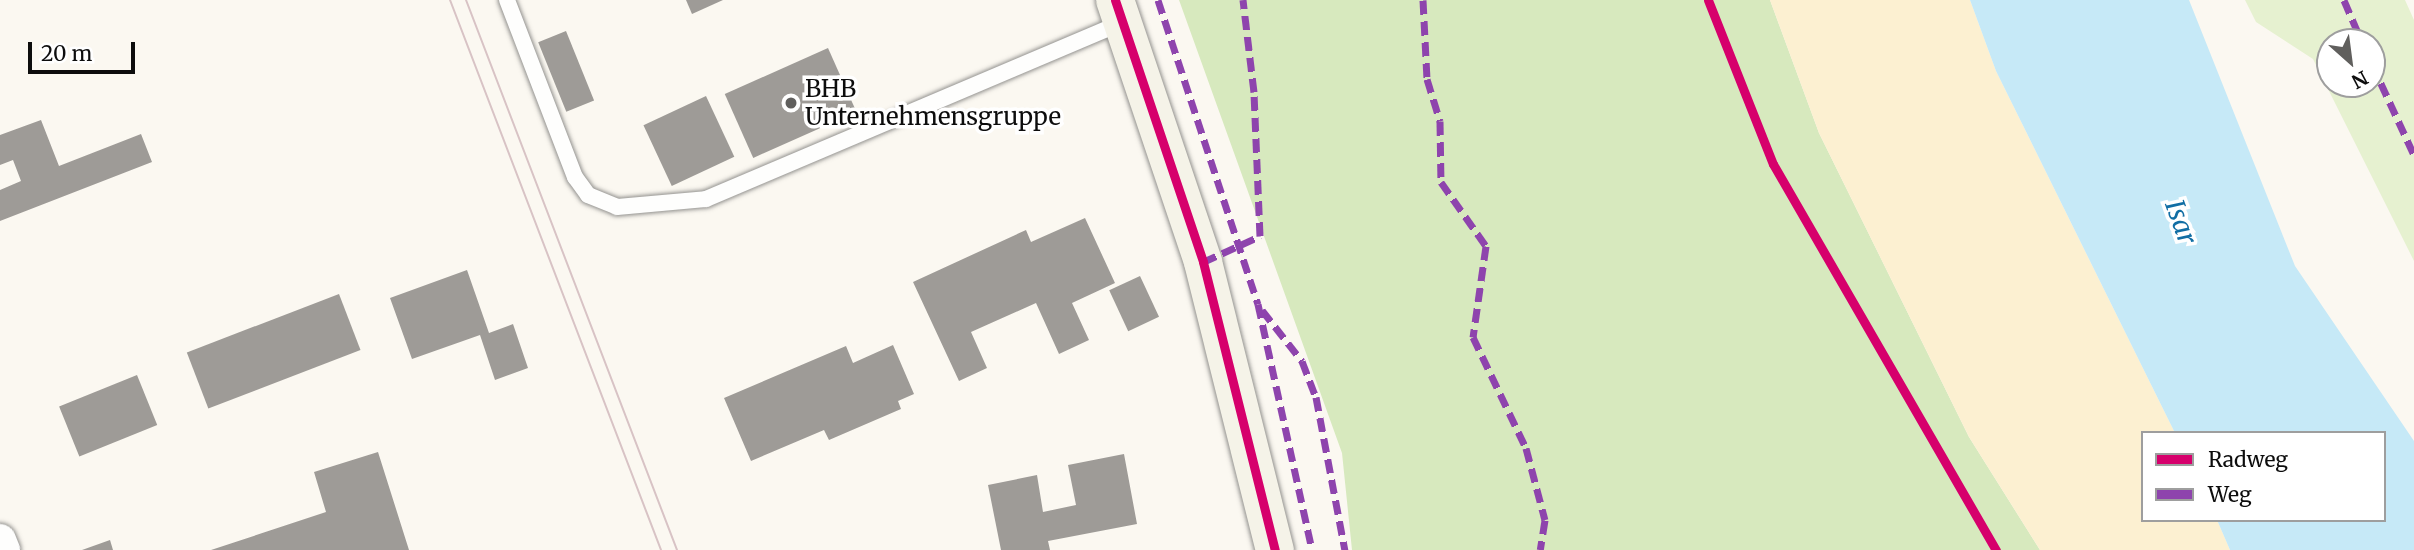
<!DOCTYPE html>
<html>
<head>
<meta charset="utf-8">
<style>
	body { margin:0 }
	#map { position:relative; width:2414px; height:550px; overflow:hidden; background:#fbf8f1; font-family:Merriweather,serif }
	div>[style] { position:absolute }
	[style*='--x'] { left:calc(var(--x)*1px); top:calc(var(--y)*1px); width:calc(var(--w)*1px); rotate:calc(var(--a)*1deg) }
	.green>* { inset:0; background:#e6f1d0 }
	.forest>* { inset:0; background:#d7e9be }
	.sand>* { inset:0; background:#fcf0d1 }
	.water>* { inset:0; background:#c6e9f7 }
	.building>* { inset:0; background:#9e9b97; transform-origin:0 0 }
	.roads { filter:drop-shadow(0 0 2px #949390) drop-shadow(0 0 2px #949390) }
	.service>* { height:16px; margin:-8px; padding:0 8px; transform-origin:8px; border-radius:8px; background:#fefefd }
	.minor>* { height:32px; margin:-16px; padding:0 16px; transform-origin:16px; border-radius:16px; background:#fefefd }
	.secondary>* { height:38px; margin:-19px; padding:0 19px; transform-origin:19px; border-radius:19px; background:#f5f3e8 }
	.tram>* { height:2px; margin:-1px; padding:0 1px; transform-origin:1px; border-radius:1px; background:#d8c3c5 }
	.quiet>* { height:7px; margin-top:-3.5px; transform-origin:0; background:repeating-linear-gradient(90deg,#8e44ad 0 14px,transparent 0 21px) }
	.cycleway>* { height:9px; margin:-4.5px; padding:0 4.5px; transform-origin:4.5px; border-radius:4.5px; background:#d6006c }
	.dots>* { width:19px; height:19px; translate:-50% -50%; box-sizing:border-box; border:4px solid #fff; border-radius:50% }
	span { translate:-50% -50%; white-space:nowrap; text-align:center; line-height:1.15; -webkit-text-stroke:7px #fff; paint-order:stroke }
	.poi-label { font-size:24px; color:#0d0d0d }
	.left { translate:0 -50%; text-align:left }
	.water-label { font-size:26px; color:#116ea4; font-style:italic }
	.legend { position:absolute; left:2141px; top:431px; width:245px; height:91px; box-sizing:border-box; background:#fff; border:2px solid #9e9e9e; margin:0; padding:9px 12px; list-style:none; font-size:21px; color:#0d0d0d }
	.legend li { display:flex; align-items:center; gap:14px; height:35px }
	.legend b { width:35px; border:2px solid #9e9e9e }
	.north { position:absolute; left:2316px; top:28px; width:70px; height:70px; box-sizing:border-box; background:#fff; border:2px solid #9e9e9e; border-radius:50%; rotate:152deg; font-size:19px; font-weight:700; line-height:28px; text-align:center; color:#0d0d0d }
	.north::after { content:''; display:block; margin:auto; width:24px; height:32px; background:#605f5d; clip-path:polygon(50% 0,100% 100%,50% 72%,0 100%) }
	.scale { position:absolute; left:28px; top:42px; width:107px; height:32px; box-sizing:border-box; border:4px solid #0d0d0d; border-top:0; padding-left:9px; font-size:21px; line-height:24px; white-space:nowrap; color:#0d0d0d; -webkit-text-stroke:5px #fff; paint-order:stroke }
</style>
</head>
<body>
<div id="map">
	<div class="green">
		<div style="clip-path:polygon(evenodd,2245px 0,2405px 0,2414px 20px,2414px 261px,2313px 59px,2256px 22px,2245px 0,2330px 42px,2372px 42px,2372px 84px,2330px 84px,2330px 42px)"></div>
	</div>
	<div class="forest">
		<div style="clip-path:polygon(1179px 0,1770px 0,1819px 133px,1969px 437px,2040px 550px,1352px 550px,1342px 453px)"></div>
	</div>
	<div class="sand">
		<div style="clip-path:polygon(1770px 0,1970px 0,1996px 71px,2175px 433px,2143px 433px,2143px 520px,2217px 520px,2230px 550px,2040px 550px,1969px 437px,1819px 133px)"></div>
	</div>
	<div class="water">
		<div style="clip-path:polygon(1970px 0,2189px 0,2295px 266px,2414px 441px,2414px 550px,2230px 550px,2217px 520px,2384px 520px,2384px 433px,2175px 433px,1996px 71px)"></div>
	</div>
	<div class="building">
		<div style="clip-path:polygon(686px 0,723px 0,692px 14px)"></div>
		<div style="left:566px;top:31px;width:75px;height:30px;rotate:68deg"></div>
		<div style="left:828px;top:48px;width:70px;height:113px;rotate:66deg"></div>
		<div style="left:706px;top:96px;width:67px;height:69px;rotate:65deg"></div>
		<div style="clip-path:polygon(41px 120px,59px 166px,141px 134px,152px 162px,0 221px,0 190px,21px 181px,13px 160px,0 165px,0 135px)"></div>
		<div style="clip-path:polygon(1085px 218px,1115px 283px,1072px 303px,1089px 340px,1059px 354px,1036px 303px,971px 332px,987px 368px,959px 381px,913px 282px,1026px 230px,1031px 242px)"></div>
		<div style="clip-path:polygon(467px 270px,489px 333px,513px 324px,528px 368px,495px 380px,480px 335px,412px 359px,390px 298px)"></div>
		<div style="left:1140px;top:276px;width:45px;height:34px;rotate:65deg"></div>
		<div style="left:339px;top:294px;width:60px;height:163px;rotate:69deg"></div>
		<div style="clip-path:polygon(893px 345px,914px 394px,898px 401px,901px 409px,829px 440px,824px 430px,751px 461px,724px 398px,846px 346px,853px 363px)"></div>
		<div style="left:137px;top:375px;width:54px;height:84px;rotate:68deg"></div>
		<div style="clip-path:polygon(378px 452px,409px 550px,211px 550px,326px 512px,314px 472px)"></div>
		<div style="clip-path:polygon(1124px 454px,1137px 524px,1048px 541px,1050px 550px,1001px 550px,988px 485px,1037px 475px,1043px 512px,1076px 505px,1068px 465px)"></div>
		<div style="clip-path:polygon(110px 540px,113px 550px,82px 550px)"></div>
	</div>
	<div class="roads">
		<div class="service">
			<div style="--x:507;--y:0;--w:190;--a:69"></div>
			<div style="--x:575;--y:177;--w:22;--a:54"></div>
			<div style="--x:588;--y:195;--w:31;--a:22"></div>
			<div style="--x:617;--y:207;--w:89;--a:-5.1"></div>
			<div style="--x:706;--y:199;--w:452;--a:-23"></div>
		</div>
		<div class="minor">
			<div style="--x:0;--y:540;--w:11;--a:68"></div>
		</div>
		<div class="secondary">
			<div style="--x:1115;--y:0;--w:276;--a:71.4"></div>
			<div style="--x:1203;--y:262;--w:297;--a:76"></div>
		</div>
	</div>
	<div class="tram">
		<div style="--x:450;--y:0;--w:589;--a:69.01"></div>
		<div style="--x:466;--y:0;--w:589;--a:69.01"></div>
	</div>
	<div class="quiet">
		<div style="--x:1158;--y:0;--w:320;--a:71.8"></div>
		<div style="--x:1258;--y:304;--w:252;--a:77.6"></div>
		<div style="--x:1423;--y:0;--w:79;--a:87.1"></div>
		<div style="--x:1427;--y:79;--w:44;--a:72.8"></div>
		<div style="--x:1440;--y:121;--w:61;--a:89.1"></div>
		<div style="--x:1441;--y:182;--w:78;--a:54.9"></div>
		<div style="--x:1486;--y:246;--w:92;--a:98.1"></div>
		<div style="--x:1473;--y:337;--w:123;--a:64.5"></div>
		<div style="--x:1526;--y:448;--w:74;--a:75.2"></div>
		<div style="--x:1545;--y:520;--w:30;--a:99"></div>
		<div style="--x:2344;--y:0;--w:46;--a:66.8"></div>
		<div style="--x:2372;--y:64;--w:100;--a:65.2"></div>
		<div style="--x:1203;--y:262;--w:63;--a:-24.5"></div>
		<div style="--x:1260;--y:236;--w:144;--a:-92.4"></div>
		<div style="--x:1254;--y:92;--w:93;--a:-96.8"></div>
		<div style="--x:1262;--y:310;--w:65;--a:51.9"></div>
		<div style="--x:1302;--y:361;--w:39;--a:69"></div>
		<div style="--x:1316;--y:397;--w:156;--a:79.3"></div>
	</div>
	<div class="cycleway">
		<div style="--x:1115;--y:0;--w:276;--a:71.4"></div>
		<div style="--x:1203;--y:262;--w:297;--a:76"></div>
		<div style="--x:1708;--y:0;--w:176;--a:68.4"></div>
		<div style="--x:1773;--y:164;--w:446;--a:60"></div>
	</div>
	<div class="dots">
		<div style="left:791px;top:103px;background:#605f5d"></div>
	</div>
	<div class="poi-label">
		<span class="left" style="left:805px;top:103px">BHB<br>Unternehmensgruppe</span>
	</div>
	<div class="water-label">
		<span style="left:2181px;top:222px;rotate:70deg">Isar</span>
	</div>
	<ul class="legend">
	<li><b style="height:9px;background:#d6006c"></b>Radweg</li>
	<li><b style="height:9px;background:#8e44ad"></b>Weg</li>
	</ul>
	<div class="north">N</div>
	<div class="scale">20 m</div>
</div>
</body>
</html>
